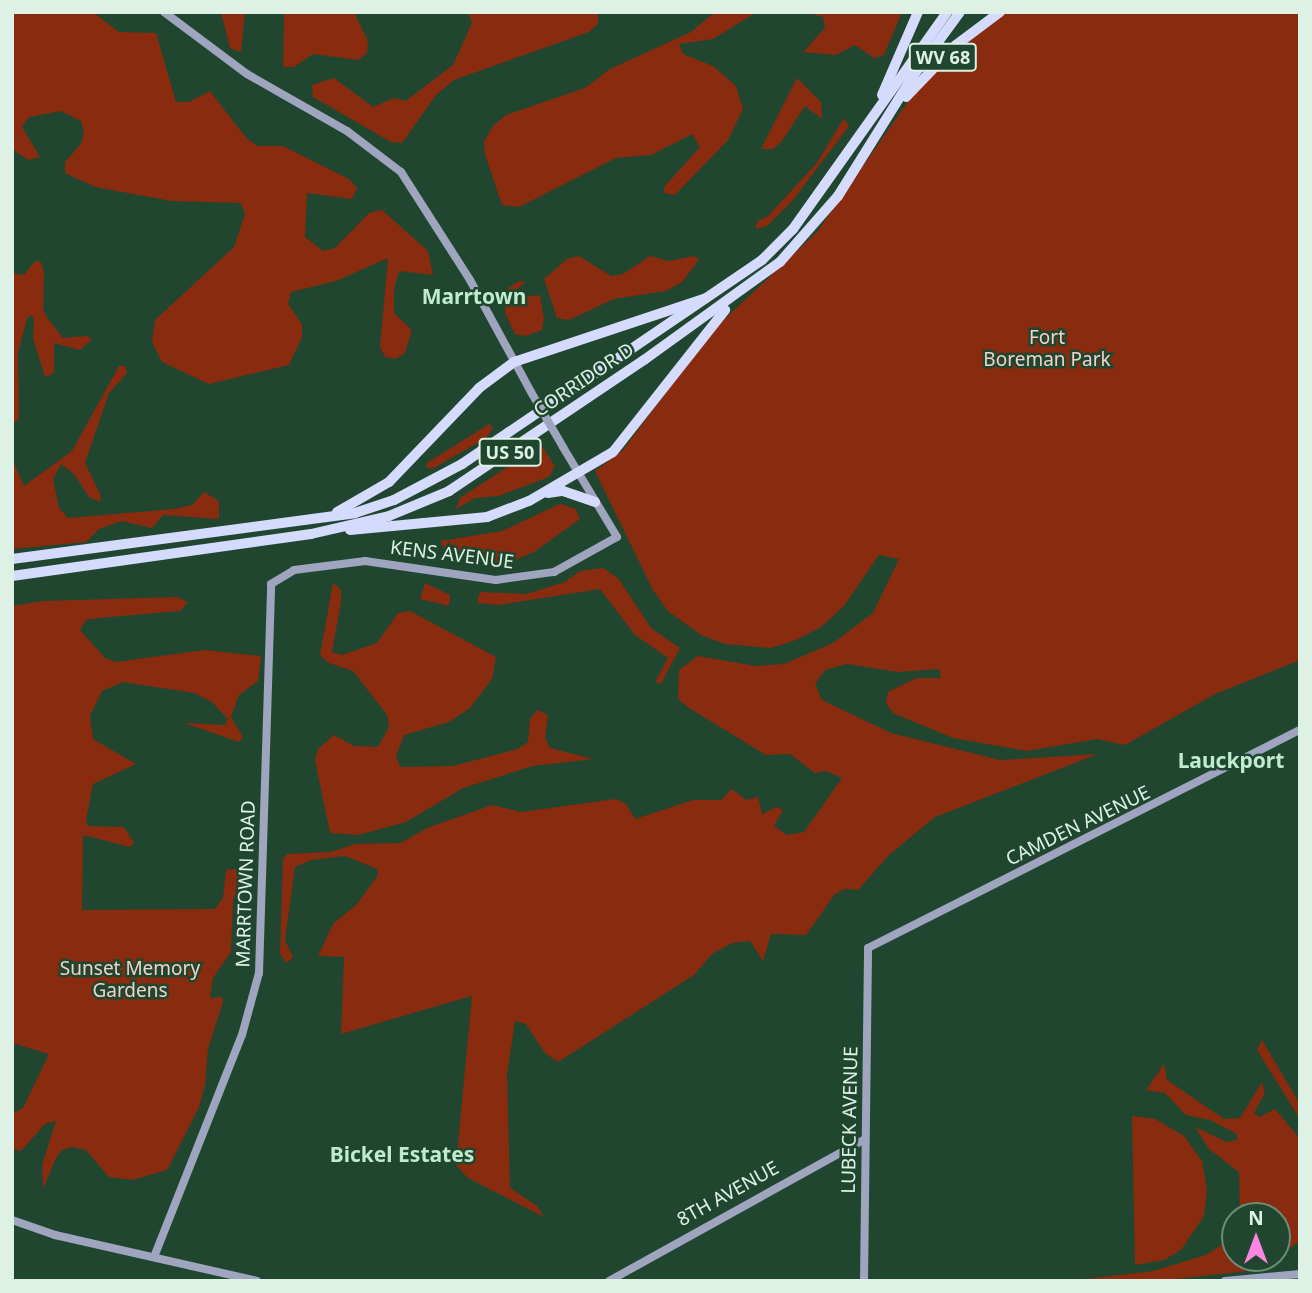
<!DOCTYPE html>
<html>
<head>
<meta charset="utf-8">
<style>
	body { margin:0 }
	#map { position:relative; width:1312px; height:1293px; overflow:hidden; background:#204630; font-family:"Noto Sans",sans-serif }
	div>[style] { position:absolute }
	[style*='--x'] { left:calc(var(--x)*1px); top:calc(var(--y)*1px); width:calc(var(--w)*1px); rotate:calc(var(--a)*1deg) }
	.green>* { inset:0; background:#892b0e }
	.secondary>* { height:8px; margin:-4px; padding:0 4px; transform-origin:4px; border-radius:4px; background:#9fa4bf }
	.highway>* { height:10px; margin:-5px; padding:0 5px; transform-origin:5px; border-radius:5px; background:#d4dbfc }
	.secondary-bridge>* { height:8px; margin:-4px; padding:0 4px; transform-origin:4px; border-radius:4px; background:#9fa4bf }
	span { translate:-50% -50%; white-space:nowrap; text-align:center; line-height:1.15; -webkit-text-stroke:5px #204630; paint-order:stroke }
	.shield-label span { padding:2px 5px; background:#204630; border:2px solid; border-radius:5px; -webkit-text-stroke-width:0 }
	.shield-label { font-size:18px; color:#ddf2e4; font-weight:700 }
	.park-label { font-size:19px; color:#f1d2c9 }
	.street-label { font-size:19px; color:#ddf2e4 }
	.neighbourhood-label { font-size:21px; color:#c0ebcf; font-weight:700 }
	.frame { position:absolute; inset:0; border:14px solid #ddf2e4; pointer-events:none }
	.north { position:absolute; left:1221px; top:1202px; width:70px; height:70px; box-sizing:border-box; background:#204630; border:2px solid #6c8b78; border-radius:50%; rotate:0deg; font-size:19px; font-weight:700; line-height:28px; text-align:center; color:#ddf2e4 }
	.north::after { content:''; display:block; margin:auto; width:24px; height:32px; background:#fd86e2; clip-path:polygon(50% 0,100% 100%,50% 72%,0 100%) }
</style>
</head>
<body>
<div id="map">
	<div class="green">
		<div style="clip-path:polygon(12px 12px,93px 12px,119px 32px,156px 33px,176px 102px,189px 102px,210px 91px,247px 139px,258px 146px,283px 146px,349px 179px,357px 188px,352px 199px,307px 193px,305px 237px,323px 251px,335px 248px,369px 213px,382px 210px,428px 251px,433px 275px,399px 271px,394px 289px,394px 313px,412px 330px,405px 353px,396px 359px,385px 357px,380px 347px,388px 258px,336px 281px,291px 292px,288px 304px,302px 324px,302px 337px,289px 365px,209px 384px,162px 362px,152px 342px,155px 320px,234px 247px,245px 214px,241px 203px,171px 201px,95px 187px,65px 173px,65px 162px,81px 144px,84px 133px,81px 121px,61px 111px,29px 117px,22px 127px,40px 157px,29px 160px,19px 154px,12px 148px)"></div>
		<div style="clip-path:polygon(221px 12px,245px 12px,241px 52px,230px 48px)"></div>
		<div style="clip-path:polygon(284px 12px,354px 12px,368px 41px,367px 53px,358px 60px,313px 54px,294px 67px,283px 67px)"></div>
		<div style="clip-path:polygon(468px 12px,598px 12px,598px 24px,589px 32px,454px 80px,436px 95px,402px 143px,391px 142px,313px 97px,312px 85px,334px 78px,373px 107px,394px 98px,406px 101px,453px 65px,472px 23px)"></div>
		<div style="clip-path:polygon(757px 12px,713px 39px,679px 44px,683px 54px,713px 66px,736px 86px,743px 109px,728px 140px,675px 195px,664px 193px,664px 187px,700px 147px,692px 134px,651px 155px,616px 158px,519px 207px,502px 205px,485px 154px,484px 142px,493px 126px,506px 115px,585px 88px,610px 69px,691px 32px,714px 13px)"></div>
		<div style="clip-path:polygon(806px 12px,902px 12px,884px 55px,874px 58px,855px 45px,836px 55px,803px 52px,825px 28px,823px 17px)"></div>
		<div style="clip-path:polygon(1004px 12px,1300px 12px,1300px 660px,1215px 694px,1125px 745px,1097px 739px,1027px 751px,953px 738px,893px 713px,886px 703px,888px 692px,916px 678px,941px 678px,939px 669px,898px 672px,847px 664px,825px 670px,815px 684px,822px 700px,891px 733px,1000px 760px,1098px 754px,935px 817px,889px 855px,858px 890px,845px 889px,835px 894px,806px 935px,771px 934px,763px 961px,750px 941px,732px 943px,712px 954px,694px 975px,558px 1062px,545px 1053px,526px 1024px,515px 1021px,507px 1075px,510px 1188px,537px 1206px,544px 1217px,468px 1178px,456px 1165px,472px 996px,341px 1034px,344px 957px,318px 956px,333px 924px,357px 904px,378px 875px,377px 869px,345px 856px,311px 860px,295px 867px,285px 940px,293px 958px,286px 963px,280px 953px,283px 859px,287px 854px,331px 852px,355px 844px,401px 843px,427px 828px,492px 805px,521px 812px,616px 799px,626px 804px,635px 819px,693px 800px,721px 800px,732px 789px,746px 800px,758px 797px,762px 814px,777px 807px,783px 810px,774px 826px,787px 835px,804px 832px,842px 778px,827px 771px,815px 773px,790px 754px,766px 755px,689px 708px,678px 699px,679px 670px,698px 656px,756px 666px,784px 664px,833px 643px,873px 613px,899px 559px,879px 555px,844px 606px,821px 627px,796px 640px,771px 648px,725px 644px,701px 635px,668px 611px,653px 590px,595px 471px,623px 450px,711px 332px,817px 232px,918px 87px,962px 44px)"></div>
		<div style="clip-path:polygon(797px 78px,821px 102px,822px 119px,805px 106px,782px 141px,773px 149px,761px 149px)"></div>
		<div style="clip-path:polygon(844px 118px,849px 126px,793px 200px,767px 226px,755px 229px,758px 221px,768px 216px,816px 164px)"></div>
		<div style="clip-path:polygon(579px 256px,611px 276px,623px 274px,650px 256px,669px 261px,694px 256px,699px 260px,682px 282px,666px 291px,614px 299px,569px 320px,557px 318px,544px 279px,567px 259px)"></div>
		<div style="clip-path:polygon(35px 261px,41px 262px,44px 273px,43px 310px,48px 319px,63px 338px,87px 336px,92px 339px,80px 350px,54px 343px,54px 373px,45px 377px,33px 338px,34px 321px,32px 315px,27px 318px,18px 353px,19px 418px,12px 425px,12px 273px,24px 275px)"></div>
		<div style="clip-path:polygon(519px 281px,526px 282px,513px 292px,514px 298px,540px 295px,544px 319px,542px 330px,526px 336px,515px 334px,505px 313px,507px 289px)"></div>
		<div style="clip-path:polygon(119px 366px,125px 366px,127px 373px,109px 393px,85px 463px,101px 496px,100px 502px,89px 497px,74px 474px,61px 464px,53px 479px,59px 508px,68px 518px,174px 509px,192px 505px,204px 492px,219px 501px,219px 519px,163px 515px,152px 528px,122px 521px,99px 529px,86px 542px,12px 549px,12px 459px,24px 486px,72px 451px)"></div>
		<div style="clip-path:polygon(489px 424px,493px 428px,486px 438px,432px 469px,426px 467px,427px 463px)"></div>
		<div style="clip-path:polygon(541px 445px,555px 466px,549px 477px,499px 496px,475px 498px,456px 509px,460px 498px)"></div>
		<div style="clip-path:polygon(560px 504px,576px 509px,580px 519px,534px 552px,507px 563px,457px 557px,446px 551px,440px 541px,502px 531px)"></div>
		<div style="clip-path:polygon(603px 568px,618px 578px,651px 628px,680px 648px,661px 684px,655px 682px,668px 658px,635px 635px,600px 589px,499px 605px,477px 603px,480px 592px,527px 594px,565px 582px,580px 571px)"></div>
		<div style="clip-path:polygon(333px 583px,341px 590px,341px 602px,332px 652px,342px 655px,377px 643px,398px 613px,410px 611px,496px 657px,492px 679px,470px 708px,449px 722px,404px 735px,396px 756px,400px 767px,453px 766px,518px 749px,528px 742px,530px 719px,537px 710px,548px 715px,545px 738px,550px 748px,593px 759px,533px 766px,463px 788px,406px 822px,358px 835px,330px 833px,315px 760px,318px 749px,334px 735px,354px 746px,378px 747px,389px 727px,387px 715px,353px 671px,329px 663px,320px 655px)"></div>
		<div style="clip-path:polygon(425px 583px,450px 595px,449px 606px,420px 599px)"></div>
		<div style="clip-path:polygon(177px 597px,188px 602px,180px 611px,98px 618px,86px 620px,80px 630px,105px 658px,116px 662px,204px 650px,261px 656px,258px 681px,239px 695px,231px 717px,243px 737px,239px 742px,184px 723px,225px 725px,228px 719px,212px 702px,194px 693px,123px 682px,102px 691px,90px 716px,93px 739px,136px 764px,93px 784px,86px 820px,88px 826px,124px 827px,134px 843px,130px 847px,83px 835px,82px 910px,215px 909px,223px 898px,226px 870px,249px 868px,233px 900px,231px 952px,213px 978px,210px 998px,222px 997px,223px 1002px,208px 1049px,205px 1085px,199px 1107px,167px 1170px,133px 1180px,109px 1177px,86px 1150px,73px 1147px,62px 1150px,56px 1158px,43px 1189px,42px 1165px,56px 1121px,45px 1124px,21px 1151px,12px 1149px,12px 1114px,23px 1108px,49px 1054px,12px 1043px,12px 606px,43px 601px)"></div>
		<div style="clip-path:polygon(1262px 1040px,1300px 1104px,1300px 1119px,1257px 1050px)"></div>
		<div style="clip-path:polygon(1164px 1064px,1167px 1080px,1224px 1119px,1240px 1118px,1262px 1082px,1265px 1093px,1254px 1113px,1259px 1117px,1275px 1109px,1300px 1139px,1300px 1241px,1277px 1257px,1277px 1216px,1240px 1216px,1239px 1172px,1209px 1149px,1195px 1127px,1227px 1142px,1237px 1140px,1237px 1134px,1210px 1120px,1186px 1115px,1165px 1093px,1146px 1090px)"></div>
		<div style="clip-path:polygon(1132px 1116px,1155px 1119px,1184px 1136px,1202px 1161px,1207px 1190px,1204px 1216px,1181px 1250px,1164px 1260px,1135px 1265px)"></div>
		<div style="clip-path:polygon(1235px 1230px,1235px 1258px,1275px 1258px,1257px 1270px,1157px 1281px,1069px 1281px,1153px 1271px,1206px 1255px,1231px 1239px)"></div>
	</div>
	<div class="secondary">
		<div style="--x:164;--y:12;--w:104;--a:36.8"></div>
		<div style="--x:247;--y:74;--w:115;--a:29.7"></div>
		<div style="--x:347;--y:131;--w:68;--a:37.2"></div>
		<div style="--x:401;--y:172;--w:128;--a:57.4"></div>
		<div style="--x:470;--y:280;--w:128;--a:61.4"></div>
		<div style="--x:12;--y:1220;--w:46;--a:19.2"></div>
		<div style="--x:55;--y:1235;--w:207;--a:12.8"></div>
		<div style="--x:154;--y:1257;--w:239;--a:-68.4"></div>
		<div style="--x:242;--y:1035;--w:64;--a:-74.7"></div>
		<div style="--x:259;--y:973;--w:389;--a:-88.2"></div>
		<div style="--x:271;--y:584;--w:27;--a:-31"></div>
		<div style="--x:294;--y:570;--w:72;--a:-7.2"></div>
		<div style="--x:365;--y:561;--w:132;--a:8.3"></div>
		<div style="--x:496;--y:580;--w:59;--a:-7.9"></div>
		<div style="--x:554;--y:572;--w:72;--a:-29.1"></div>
		<div style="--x:617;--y:537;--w:105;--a:-121"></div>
		<div style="--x:609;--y:1281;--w:293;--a:-29"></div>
		<div style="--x:864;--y:1281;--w:333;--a:-89.3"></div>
		<div style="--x:868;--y:948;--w:484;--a:-26.8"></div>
		<div style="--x:1225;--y:1281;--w:75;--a:-5.3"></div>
	</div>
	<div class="highway">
		<div style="--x:882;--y:95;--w:90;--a:-66.6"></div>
		<div style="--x:906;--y:97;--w:72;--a:-46.1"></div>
		<div style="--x:956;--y:45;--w:55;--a:-36.9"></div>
		<div style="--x:548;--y:493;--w:15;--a:-8"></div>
		<div style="--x:563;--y:491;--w:34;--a:19"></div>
		<div style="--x:337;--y:512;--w:60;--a:-30"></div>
		<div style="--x:389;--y:482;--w:130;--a:-46.2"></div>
		<div style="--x:479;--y:388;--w:44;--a:-36.6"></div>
		<div style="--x:514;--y:362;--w:202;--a:-18.4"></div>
		<div style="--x:350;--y:530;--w:138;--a:-5.4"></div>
		<div style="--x:487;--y:517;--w:45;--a:-20.9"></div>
		<div style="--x:529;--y:501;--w:97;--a:-30.3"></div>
		<div style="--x:613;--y:452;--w:181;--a:-51.7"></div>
		<div style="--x:12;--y:559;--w:346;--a:-7.6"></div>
		<div style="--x:355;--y:513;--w:41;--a:-18.4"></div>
		<div style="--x:394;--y:500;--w:77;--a:-27.9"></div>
		<div style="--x:462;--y:464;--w:363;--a:-34.2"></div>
		<div style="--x:762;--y:260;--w:44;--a:-45"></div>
		<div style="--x:793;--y:229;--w:266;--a:-54.6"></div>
		<div style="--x:12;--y:576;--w:302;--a:-8"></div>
		<div style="--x:311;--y:534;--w:80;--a:-13"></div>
		<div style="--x:389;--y:516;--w:65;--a:-22.6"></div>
		<div style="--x:449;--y:491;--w:235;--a:-33.9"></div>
		<div style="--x:644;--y:360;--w:168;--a:-35.8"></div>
		<div style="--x:780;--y:262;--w:88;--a:-48.7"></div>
		<div style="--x:838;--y:196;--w:142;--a:-58"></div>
		<div style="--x:913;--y:76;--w:79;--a:-53.7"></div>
	</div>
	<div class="secondary-bridge">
		<div style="--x:531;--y:392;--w:64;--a:59.8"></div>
	</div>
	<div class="shield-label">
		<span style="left:943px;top:57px">WV 68</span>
		<span style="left:510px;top:452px">US 50</span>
	</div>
	<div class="park-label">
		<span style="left:1047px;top:349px">Fort<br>Boreman Park</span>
		<span style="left:130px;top:980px">Sunset Memory<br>Gardens</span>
	</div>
	<div class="street-label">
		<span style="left:584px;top:380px;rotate:-34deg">CORRIDOR D</span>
		<span style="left:452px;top:555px;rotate:7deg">KENS AVENUE</span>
		<span style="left:1078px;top:826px;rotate:-26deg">CAMDEN AVENUE</span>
		<span style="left:246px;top:884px;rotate:-88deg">MARRTOWN ROAD</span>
		<span style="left:850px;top:1120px;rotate:-89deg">LUBECK AVENUE</span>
		<span style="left:728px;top:1194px;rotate:-29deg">8TH AVENUE</span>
	</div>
	<div class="neighbourhood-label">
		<span style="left:474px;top:296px">Marrtown</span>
		<span style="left:1231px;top:760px">Lauckport</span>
		<span style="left:402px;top:1154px">Bickel Estates</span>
	</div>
	<div class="frame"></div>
	<div class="north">N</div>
</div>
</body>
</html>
